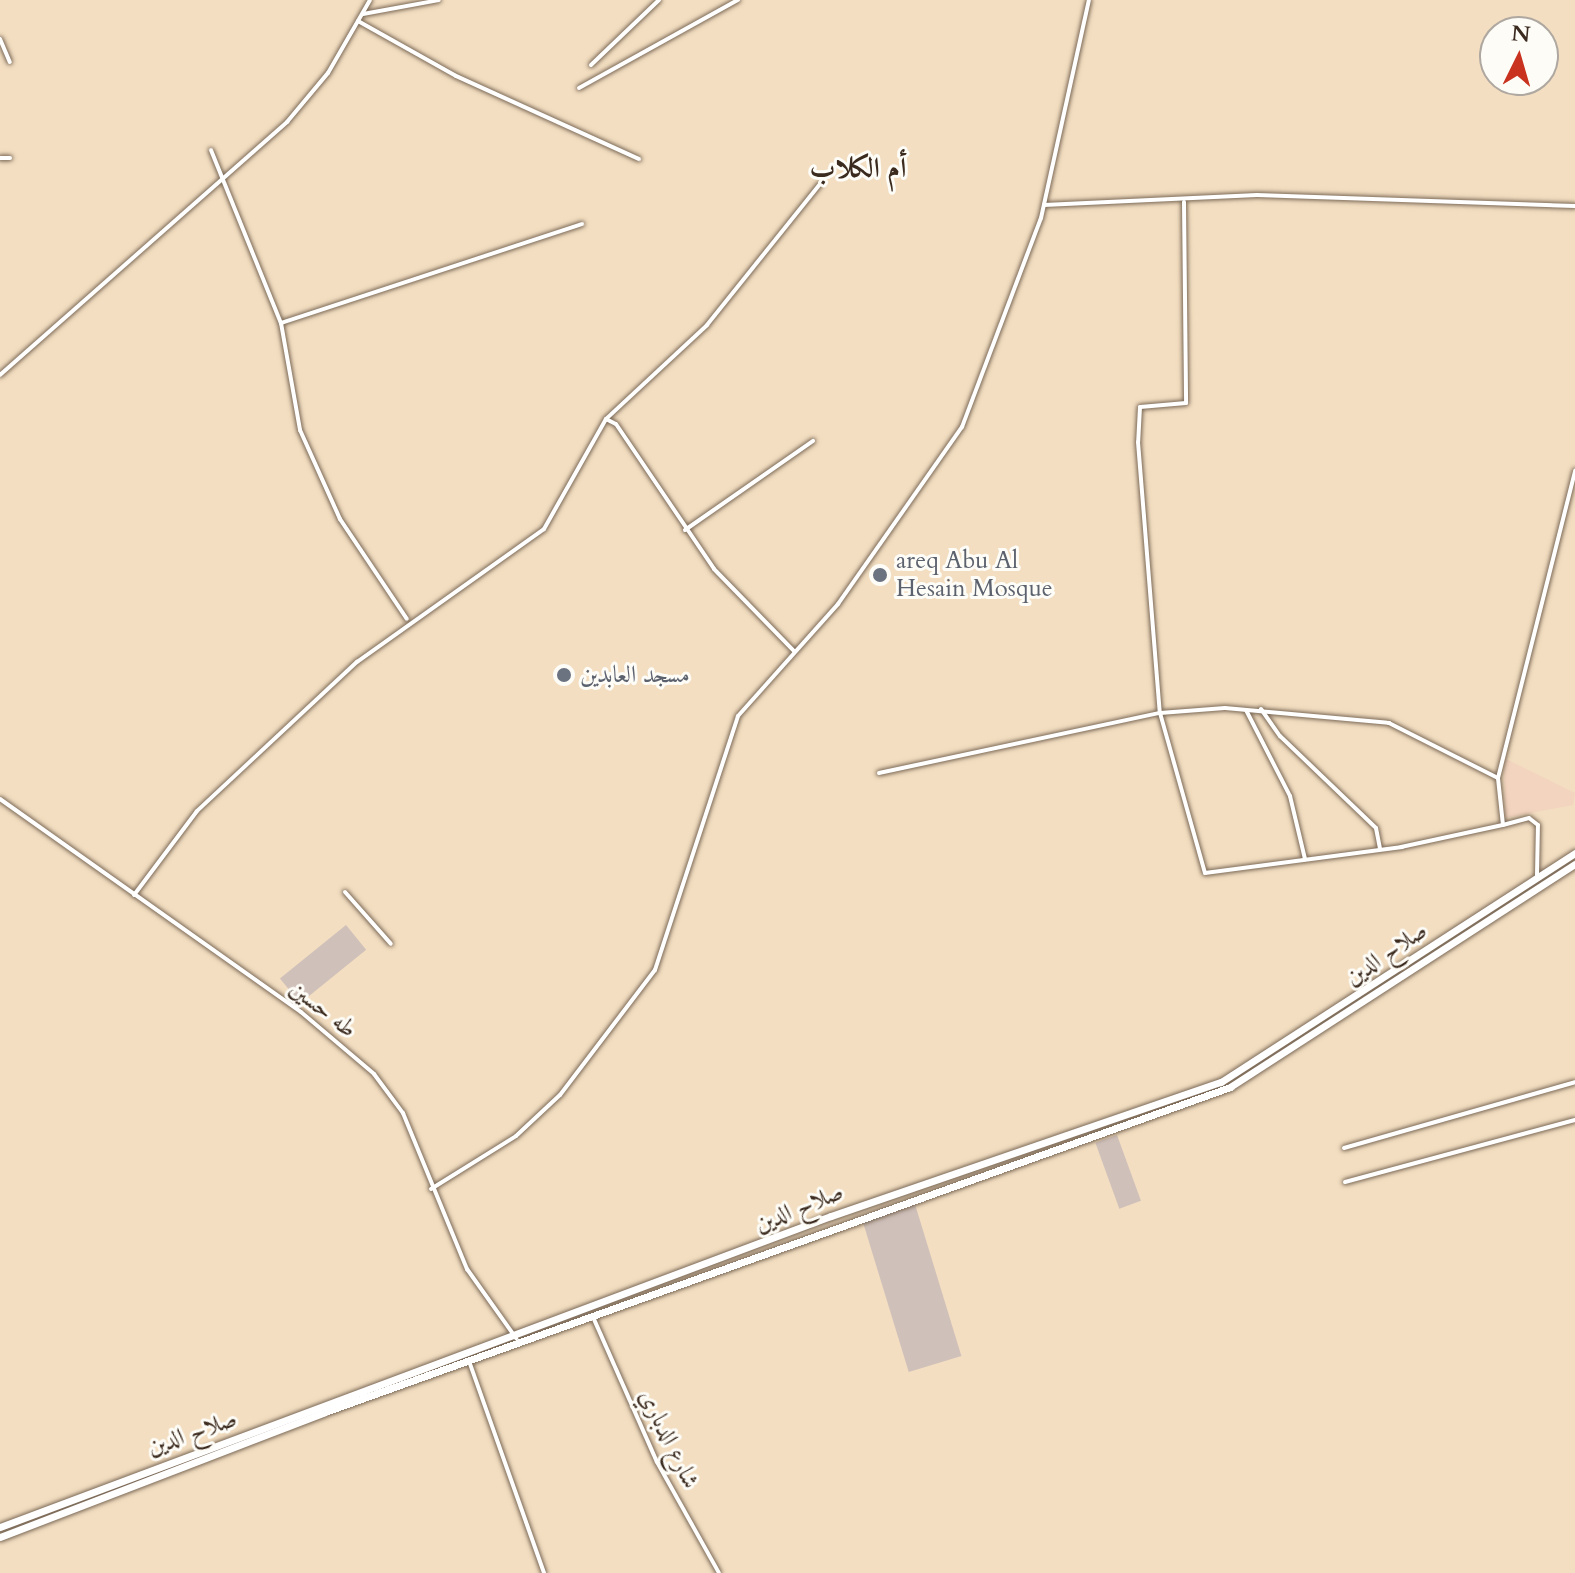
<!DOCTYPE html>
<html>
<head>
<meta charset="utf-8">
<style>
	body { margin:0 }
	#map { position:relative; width:1575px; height:1573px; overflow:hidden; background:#f3dec1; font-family:Cardo,Amiri,serif }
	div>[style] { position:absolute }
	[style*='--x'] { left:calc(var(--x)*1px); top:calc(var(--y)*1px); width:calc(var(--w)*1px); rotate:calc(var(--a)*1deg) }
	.built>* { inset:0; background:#f3d4be }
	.industrial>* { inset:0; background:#cfc0ba; transform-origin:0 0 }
	.roads { filter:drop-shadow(0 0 2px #7b6957) drop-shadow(0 0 2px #7b6957) }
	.minor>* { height:4px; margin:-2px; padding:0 2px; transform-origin:2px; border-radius:2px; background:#fff }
	.highway>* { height:7px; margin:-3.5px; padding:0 3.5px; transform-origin:3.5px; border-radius:3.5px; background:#fff }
	.dots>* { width:22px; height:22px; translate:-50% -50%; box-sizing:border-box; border:4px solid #fdfcf7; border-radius:50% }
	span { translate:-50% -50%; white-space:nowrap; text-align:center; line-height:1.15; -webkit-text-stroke:6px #fdfcf7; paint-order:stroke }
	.worship-label { font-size:24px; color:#5b616d }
	.left { translate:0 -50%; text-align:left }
	.street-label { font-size:24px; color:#3b2a1e }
	.quarter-label { font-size:28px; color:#3b2a1e; font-weight:700 }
	.north { position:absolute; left:1479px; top:16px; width:80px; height:80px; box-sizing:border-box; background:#fdfcf7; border:2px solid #afa8a0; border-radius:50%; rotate:5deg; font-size:22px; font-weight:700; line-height:32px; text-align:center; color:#3b2a1e }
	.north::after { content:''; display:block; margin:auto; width:28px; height:36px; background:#c8321e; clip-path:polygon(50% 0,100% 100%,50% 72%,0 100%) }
</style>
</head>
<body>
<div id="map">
	<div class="built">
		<div style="clip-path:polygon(1504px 758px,1575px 793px,1573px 805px,1505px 818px)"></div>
	</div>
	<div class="industrial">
		<div style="left:346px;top:925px;width:32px;height:85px;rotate:51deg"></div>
		<div style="left:1117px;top:1135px;width:70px;height:23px;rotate:70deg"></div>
		<div style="left:914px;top:1201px;width:162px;height:55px;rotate:73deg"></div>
	</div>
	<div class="roads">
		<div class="minor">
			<div style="--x:363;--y:14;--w:77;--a:-10.4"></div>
			<div style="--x:358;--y:21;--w:112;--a:29.3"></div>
			<div style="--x:456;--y:76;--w:201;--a:24.4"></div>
			<div style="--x:0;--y:39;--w:25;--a:67"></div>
			<div style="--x:591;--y:65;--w:94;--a:-43.7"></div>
			<div style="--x:579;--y:88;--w:182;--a:-29"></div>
			<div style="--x:211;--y:150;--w:187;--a:68"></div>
			<div style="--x:281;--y:323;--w:109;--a:79.9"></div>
			<div style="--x:300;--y:430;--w:98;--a:65.8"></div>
			<div style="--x:340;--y:519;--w:120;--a:56.2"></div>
			<div style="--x:0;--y:158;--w:10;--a:0"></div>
			<div style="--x:1184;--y:202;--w:201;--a:89.4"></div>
			<div style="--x:1186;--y:403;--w:46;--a:175"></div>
			<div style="--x:1140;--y:407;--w:35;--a:93"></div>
			<div style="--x:1138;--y:442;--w:272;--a:85.4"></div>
			<div style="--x:1160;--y:713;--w:166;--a:74.3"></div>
			<div style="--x:1205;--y:873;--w:199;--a:-7.5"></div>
			<div style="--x:1044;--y:205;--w:213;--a:-2.7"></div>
			<div style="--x:1257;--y:195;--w:318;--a:2"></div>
			<div style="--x:281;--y:323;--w:317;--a:-18.2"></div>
			<div style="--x:0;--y:375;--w:383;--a:-41.4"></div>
			<div style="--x:287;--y:122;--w:64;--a:-50.1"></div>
			<div style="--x:328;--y:73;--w:84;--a:-60.1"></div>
			<div style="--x:606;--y:419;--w:11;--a:27"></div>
			<div style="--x:616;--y:424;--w:175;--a:55.9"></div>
			<div style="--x:714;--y:569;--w:115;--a:45.7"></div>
			<div style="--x:685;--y:530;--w:156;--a:-34.8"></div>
			<div style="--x:1261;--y:709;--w:33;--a:55"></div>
			<div style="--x:1280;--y:736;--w:133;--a:43.8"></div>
			<div style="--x:1376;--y:828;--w:21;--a:79"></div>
			<div style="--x:1246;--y:710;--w:97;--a:62.9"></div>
			<div style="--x:1290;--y:796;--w:65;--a:76.6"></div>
			<div style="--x:879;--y:773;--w:287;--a:-12.1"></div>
			<div style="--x:1160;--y:713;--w:65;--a:-4.4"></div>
			<div style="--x:1225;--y:708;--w:165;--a:5.2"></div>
			<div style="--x:1389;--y:723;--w:122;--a:26.8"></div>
			<div style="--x:0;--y:799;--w:369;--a:35.3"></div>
			<div style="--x:301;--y:1012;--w:96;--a:40.3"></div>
			<div style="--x:374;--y:1074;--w:49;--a:53.4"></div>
			<div style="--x:403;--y:1113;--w:169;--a:67.7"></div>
			<div style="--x:467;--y:1269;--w:85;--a:54.6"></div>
			<div style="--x:1401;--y:847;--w:104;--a:-12.2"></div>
			<div style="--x:1537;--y:875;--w:50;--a:-88.9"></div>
			<div style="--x:1538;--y:825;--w:11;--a:-142"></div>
			<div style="--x:1529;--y:818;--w:27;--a:165"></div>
			<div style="--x:1503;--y:825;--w:47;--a:-96.1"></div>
			<div style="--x:1498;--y:778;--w:317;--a:-75.9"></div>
			<div style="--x:345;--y:892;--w:69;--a:48.5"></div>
			<div style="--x:134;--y:895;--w:105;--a:-53.1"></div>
			<div style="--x:197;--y:811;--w:219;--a:-43"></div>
			<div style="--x:357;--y:662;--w:229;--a:-35.4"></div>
			<div style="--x:544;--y:529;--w:126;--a:-60.6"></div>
			<div style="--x:606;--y:419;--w:138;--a:-42.9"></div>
			<div style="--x:707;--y:325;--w:181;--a:-51.3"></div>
			<div style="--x:1344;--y:1148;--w:240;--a:-15.9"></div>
			<div style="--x:1345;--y:1182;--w:238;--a:-15.1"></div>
			<div style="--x:431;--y:1189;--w:100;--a:-31.9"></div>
			<div style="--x:516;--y:1136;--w:60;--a:-43"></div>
			<div style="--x:560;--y:1095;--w:157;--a:-52.8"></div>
			<div style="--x:655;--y:970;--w:267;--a:-71.9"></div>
			<div style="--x:738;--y:716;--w:150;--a:-48.2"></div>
			<div style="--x:838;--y:604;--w:216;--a:-55"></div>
			<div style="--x:962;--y:427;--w:223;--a:-69.3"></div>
			<div style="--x:1041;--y:218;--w:223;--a:-77.6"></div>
			<div style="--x:593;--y:1317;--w:158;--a:66.2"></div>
			<div style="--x:657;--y:1462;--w:127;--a:60.8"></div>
			<div style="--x:469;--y:1361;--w:225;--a:70.5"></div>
		</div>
		<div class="highway">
			<div style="--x:0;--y:1527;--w:887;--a:-20.52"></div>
			<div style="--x:831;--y:1216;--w:412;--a:-19"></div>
			<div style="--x:1221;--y:1082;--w:422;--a:-32.9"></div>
			<div style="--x:0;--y:1537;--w:348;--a:-21"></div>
			<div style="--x:325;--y:1412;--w:962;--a:-19.75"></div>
			<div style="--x:1230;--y:1087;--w:411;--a:-32.9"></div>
		</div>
	</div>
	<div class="dots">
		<div style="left:880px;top:575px;background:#6b7280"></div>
		<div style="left:564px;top:675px;background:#6b7280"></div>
	</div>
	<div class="worship-label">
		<span class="left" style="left:896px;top:575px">areq Abu Al<br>Hesain Mosque</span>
		<span class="left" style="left:580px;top:675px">مسجد العابدين</span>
	</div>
	<div class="street-label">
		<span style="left:1386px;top:954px;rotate:-34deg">صلاح الدين</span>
		<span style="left:323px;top:1009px;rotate:38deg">طه حسين</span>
		<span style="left:799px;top:1208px;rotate:-22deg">صلاح الدين</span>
		<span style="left:192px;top:1433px;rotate:-19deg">صلاح الدين</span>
		<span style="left:669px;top:1439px;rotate:64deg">شارع الدباري</span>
	</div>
	<div class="quarter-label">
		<span style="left:858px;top:168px">أم الكلاب</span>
	</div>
	<div class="north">N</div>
</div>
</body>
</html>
